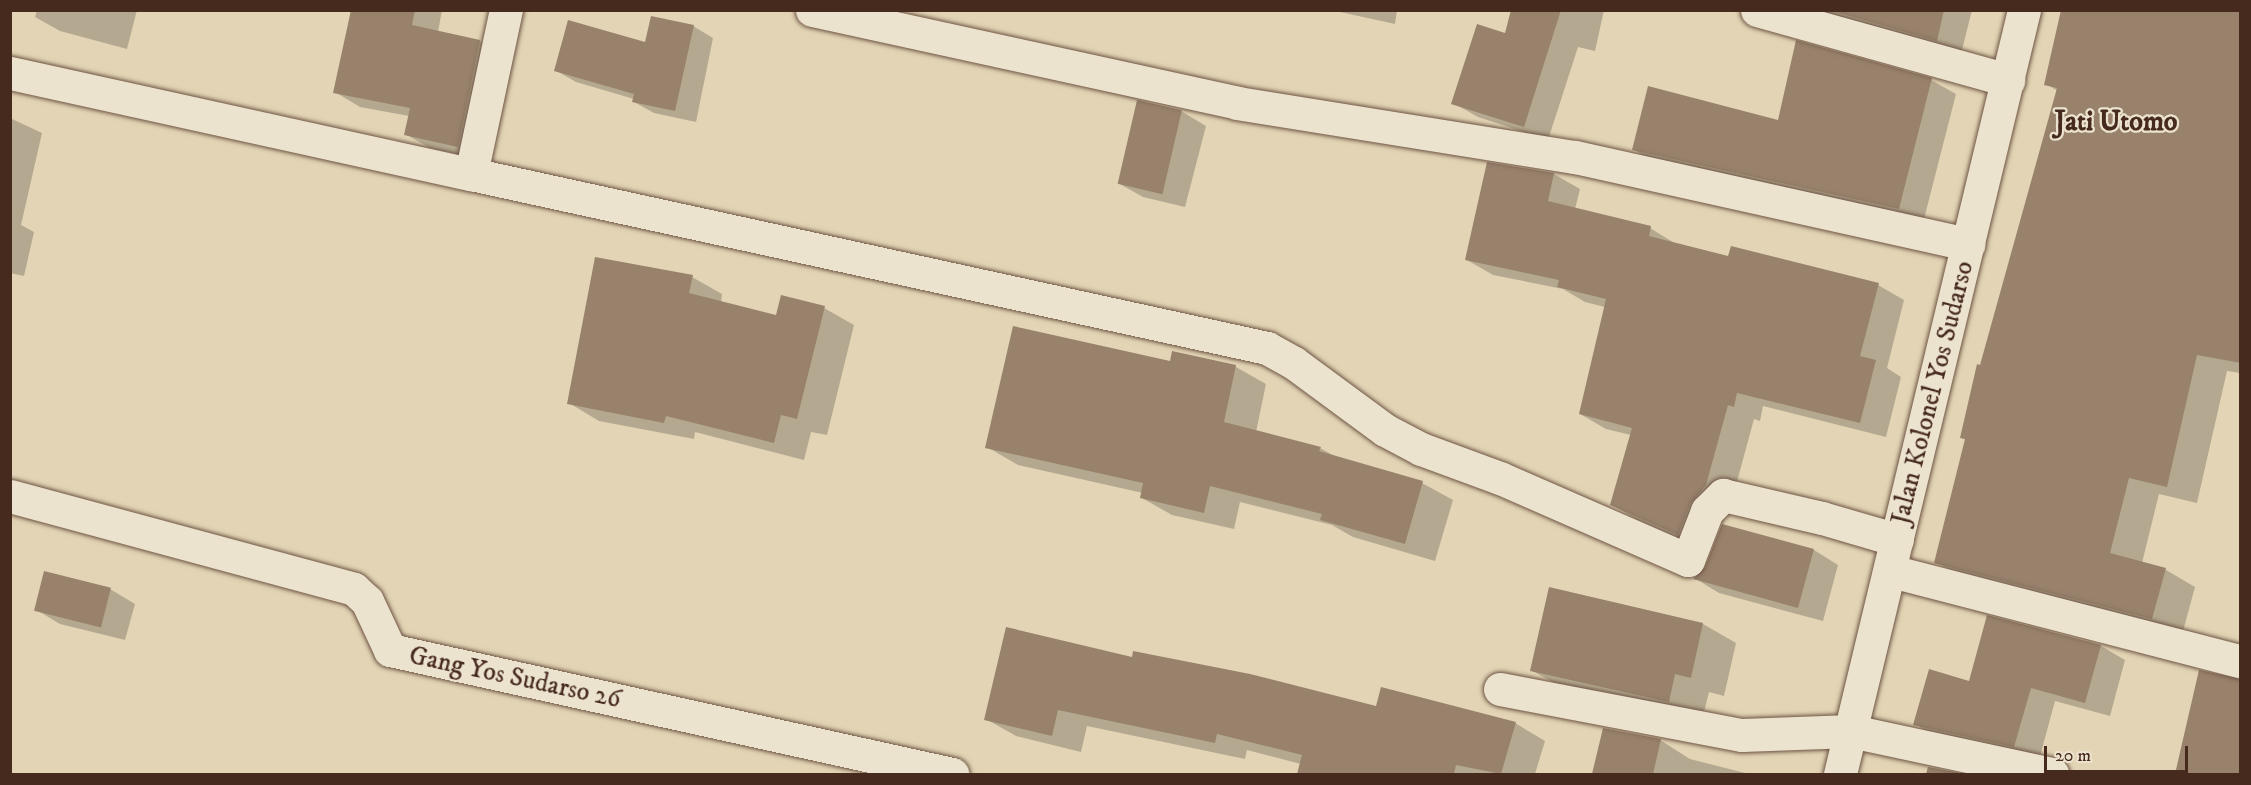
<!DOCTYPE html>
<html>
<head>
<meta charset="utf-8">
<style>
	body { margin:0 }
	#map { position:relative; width:2251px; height:785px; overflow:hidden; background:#e2d4b4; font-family:"IM FELL DW Pica",serif }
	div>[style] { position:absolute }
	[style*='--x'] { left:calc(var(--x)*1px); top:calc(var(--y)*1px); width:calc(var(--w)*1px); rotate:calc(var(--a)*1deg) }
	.shadow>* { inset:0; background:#0003 }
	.building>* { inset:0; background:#98826c; transform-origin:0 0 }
	.roads { filter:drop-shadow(0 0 2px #6e5444) drop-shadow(0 0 2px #6e5444) }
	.street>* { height:33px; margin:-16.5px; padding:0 16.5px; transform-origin:16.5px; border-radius:16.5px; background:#ece3ce }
	.secondary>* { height:33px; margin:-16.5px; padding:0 16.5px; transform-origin:16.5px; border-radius:16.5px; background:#ece3ce }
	span { translate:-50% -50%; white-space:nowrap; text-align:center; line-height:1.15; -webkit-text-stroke:4.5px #ece3ce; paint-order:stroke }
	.street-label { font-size:26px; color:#472a1e }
	.quarter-label { font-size:28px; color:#472a1e; font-weight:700 }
	.frame { position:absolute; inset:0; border:12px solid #472a1e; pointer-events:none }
	.scale { position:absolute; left:2044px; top:746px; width:144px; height:27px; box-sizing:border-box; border:3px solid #472a1e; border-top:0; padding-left:8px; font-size:18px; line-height:21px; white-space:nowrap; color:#472a1e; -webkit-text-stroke:4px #ece3ce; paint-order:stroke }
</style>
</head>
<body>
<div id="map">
	<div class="shadow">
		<div style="clip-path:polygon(37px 10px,137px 10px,127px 49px,60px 31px,35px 17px)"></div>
		<div style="clip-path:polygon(352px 10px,442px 10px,438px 32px,480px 41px,505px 56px,482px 160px,430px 148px,405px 134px,409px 116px,360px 107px,335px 92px)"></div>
		<div style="clip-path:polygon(1331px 10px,1397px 10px,1395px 24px)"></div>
		<div style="clip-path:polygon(1512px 10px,1604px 10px,1595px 51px,1578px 47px,1548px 140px,1478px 117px,1453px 103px,1506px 35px)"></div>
		<div style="clip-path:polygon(1810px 10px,1972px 10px,1961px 54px)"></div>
		<div style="clip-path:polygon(2240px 10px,2240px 373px,2227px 371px,2197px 503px,2159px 494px,2142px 563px,2166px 570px,2195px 587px,2182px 635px,1966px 579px,1936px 562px,1966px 440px,1962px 438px,2058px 91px,2046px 84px)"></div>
		<div style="clip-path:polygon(693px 26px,713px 38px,696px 122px,654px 113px,634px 102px,634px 99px,576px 82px,555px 70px,646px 44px)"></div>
		<div style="clip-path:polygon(1931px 80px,1956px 94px,1923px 223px,1659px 164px,1634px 150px,1779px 121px)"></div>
		<div style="clip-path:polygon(1181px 111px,1206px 126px,1185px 207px,1143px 197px,1118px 183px)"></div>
		<div style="clip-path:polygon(10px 118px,42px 133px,21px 225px,34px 232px,24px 276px,10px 273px)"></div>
		<div style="clip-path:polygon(1554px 174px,1580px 189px,1575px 209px,1650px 228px,1676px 244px,1730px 258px,1878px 285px,1904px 300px,1887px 368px,1901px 377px,1886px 437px,1763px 406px,1760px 421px,1754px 419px,1732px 500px,1704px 549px,1638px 520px,1612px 505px,1631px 435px,1606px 429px,1580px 414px,1605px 307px,1585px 302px,1563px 289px,1493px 275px,1467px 260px)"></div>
		<div style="clip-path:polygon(692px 277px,722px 294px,721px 303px,777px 317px,824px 308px,854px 325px,827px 435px,811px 432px,804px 460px,695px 432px,694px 439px,599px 421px,569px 403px)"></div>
		<div style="clip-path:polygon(1174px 353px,1236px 367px,1266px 384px,1256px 432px,1320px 448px,1338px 458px,1422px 483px,1453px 500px,1435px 561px,1353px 537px,1332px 525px,1240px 502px,1234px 529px,1172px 515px,1142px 498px,1143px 493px,1018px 465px,987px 447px,1171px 363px)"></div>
		<div style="clip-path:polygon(1814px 550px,1838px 565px,1823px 621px,1719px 593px,1696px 579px)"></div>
		<div style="clip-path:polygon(110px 589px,135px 604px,125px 640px,60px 624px,35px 609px)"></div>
		<div style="clip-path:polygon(1703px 624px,1736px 643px,1724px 696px,1709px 692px,1702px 720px,1565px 689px,1531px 670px)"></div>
		<div style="clip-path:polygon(2101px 646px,2125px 660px,2110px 716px,2055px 701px,2039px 760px,1940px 739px,1915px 724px,1970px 683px)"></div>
		<div style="clip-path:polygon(1133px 659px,1377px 708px,1515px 723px,1545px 741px,1535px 774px,1299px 774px,1301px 764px,1247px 750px,1245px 759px,1087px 726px,1081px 752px,1016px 736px,986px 719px)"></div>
		<div style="clip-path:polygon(2200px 671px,2240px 680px,2240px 774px,2176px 774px)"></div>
		<div style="clip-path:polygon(1604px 729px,1660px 740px,1690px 759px,1749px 774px,1594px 774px)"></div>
	</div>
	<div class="building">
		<div style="clip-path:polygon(351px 10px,415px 10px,412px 25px,480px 40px,458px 147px,404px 135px,410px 108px,333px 93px)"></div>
		<div style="clip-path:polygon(1511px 10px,1561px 10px,1524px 127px,1451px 104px,1477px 24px,1505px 33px)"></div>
		<div style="clip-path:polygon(1829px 10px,1944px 10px,1937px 41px)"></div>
		<div style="clip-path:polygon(2061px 10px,2241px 10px,2241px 363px,2197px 355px,2167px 487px,2129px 478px,2110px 553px,2166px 568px,2152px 619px,1934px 563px,1965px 439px,1960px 438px,1977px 364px,1980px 365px,2057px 88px,2044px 85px)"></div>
		<div style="clip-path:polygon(651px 16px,694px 25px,675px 111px,632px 102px,634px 94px,554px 71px,568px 20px,645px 42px)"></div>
		<div style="clip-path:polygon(1796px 40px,1932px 78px,1899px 209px,1632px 150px,1648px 86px,1778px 120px)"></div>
		<div style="left:1137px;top:100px;width:46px;height:86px;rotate:13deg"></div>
		<div style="clip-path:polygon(1487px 162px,1554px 173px,1548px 201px,1651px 226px,1649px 236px,1728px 256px,1731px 246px,1879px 283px,1860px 356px,1876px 360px,1860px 423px,1737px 393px,1734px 407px,1728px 405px,1706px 485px,1690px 504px,1678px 535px,1610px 505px,1632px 428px,1579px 414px,1606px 299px,1557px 287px,1559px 280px,1465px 260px)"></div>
		<div style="clip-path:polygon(595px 257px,693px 275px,689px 293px,776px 315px,781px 295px,825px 306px,797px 419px,781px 415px,774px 443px,666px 416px,664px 423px,567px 404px)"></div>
		<div style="clip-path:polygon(1013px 326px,1170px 361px,1172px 351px,1236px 365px,1224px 422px,1321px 447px,1319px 451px,1423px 481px,1405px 544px,1320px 520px,1322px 514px,1210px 486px,1204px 513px,1140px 498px,1143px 483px,985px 448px)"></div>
		<div style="clip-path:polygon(1722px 524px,1814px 549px,1798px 608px,1693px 579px,1705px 567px)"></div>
		<div style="left:44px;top:571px;width:69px;height:41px;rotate:14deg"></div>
		<div style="clip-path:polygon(1549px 587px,1703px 623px,1691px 678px,1675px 674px,1669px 702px,1530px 671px)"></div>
		<div style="clip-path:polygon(1987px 615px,2101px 645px,2085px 703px,2031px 688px,2014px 747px,1913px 725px,1929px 669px,1969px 681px)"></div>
		<div style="clip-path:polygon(1006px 627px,1132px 657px,1133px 651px,1250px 674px,1376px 706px,1381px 687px,1516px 722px,1501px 774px,1456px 765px,1454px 774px,1297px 774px,1302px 755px,1217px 734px,1215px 743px,1058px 710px,1052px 736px,984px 720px)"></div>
		<div style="clip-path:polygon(2199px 670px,2241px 679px,2241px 774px,2175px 774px)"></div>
		<div style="clip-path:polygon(1603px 728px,1661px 739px,1653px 774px,1592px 774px)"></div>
		<div style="clip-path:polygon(1928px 767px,1965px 774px,1926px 774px)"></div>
	</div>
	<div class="roads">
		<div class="street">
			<div style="--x:812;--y:10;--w:435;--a:12.3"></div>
			<div style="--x:1237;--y:103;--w:342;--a:9.1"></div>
			<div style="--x:1575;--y:157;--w:403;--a:12.5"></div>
			<div style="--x:1757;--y:10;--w:261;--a:15.6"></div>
			<div style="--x:10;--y:73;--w:472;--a:12.4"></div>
			<div style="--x:471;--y:174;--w:168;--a:-78"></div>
			<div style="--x:471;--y:174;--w:815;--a:12.33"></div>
			<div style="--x:1267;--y:348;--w:31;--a:29"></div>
			<div style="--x:1294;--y:363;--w:113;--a:36.4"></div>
			<div style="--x:1385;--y:430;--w:41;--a:27.8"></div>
			<div style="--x:1421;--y:449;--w:84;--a:20.2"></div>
			<div style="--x:1500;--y:478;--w:205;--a:23.6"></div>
			<div style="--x:1688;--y:560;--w:53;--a:-68.8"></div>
			<div style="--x:1707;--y:511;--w:23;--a:-45"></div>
			<div style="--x:1723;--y:495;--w:102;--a:13.1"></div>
			<div style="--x:1822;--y:518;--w:78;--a:16.3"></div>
			<div style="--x:10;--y:496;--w:356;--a:15.1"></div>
			<div style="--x:354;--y:589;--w:18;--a:43"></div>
			<div style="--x:367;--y:601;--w:54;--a:64.9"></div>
			<div style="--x:390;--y:650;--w:576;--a:12.44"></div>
			<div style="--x:1891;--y:571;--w:360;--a:14.5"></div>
			<div style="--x:1500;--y:689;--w:246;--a:10.8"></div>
			<div style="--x:1742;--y:735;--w:109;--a:-2.1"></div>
			<div style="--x:1851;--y:731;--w:206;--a:12.1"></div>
		</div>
		<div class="secondary">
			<div style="--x:1840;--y:774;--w:786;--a:-76.46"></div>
		</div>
	</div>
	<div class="street-label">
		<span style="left:1933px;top:393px;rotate:-76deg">Jalan Kolonel Yos Sudarso</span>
		<span style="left:515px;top:678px;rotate:12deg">Gang Yos Sudarso 26</span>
	</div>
	<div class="quarter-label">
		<span style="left:2116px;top:122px">Jati Utomo</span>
	</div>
	<div class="frame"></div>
	<div class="scale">20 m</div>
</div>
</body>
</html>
